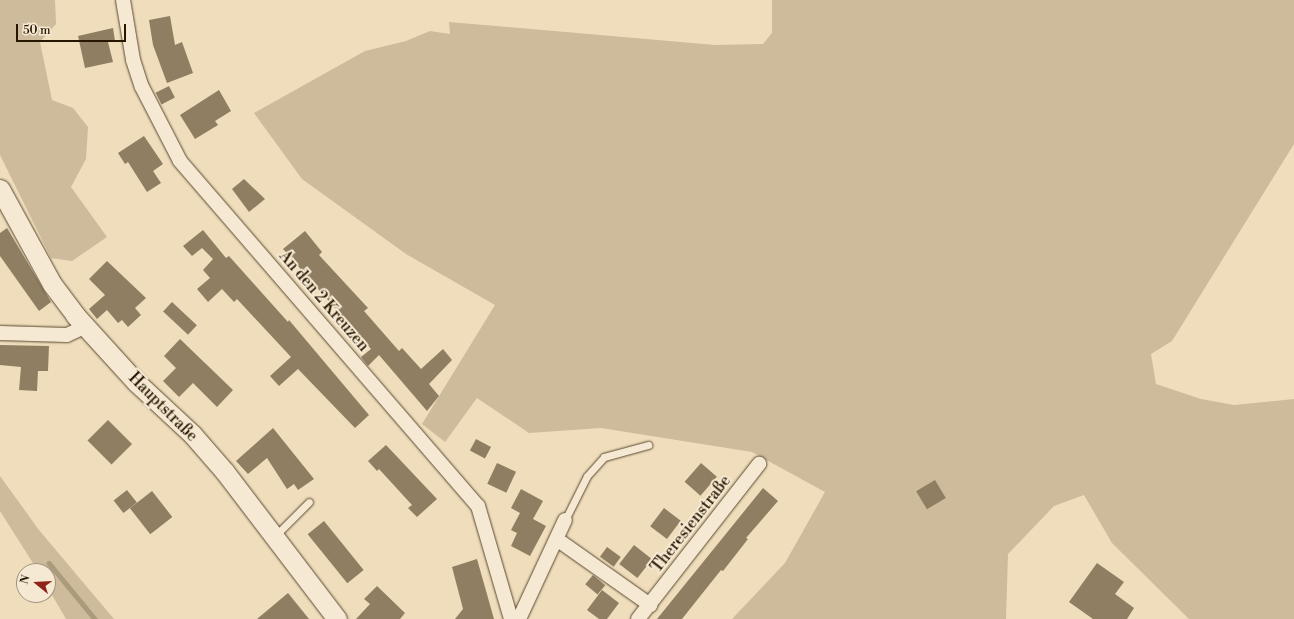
<!DOCTYPE html>
<html>
<head>
<meta charset="utf-8">
<style>
	body { margin:0 }
	#map { position:relative; width:1294px; height:619px; overflow:hidden; background:#efddbc; font-family:"Libre Bodoni",serif }
	div>[style] { position:absolute }
	[style*='--x'] { left:calc(var(--x)*1px); top:calc(var(--y)*1px); width:calc(var(--w)*1px); rotate:calc(var(--a)*1deg) }
	.green>* { inset:0; background:#cdbb9c }
	.stream>* { height:4.5px; margin:-2.25px; padding:0 2.25px; transform-origin:2.25px; border-radius:2.25px; background:#ab9a7c }
	.building>* { inset:0; background:#8f7e62; transform-origin:0 0 }
	.roads { filter:drop-shadow(0 0 1px #5a482f) drop-shadow(0 0 1px #5a482f) }
	.lane>* { height:7px; margin:-3.5px; padding:0 3.5px; transform-origin:3.5px; border-radius:3.5px; background:#f5e9d3 }
	.street>* { height:14px; margin:-7px; padding:0 7px; transform-origin:7px; border-radius:7px; background:#f5e9d3 }
	.secondary>* { height:19px; margin:-9.5px; padding:0 9.5px; transform-origin:9.5px; border-radius:9.5px; background:#f5e9d3 }
	span { translate:-50% -50%; white-space:nowrap; text-align:center; line-height:1.15; -webkit-text-stroke:4px #f5e9d3; paint-order:stroke }
	.street-label { font-size:16px; color:#281700 }
	.north { position:absolute; left:16px; top:563px; width:40px; height:40px; box-sizing:border-box; background:#f5e9d3; border:1px solid #a3957f; border-radius:50%; rotate:288deg; font-size:11px; font-weight:700; line-height:16px; text-align:center; color:#281700 }
	.north::after { content:''; display:block; margin:auto; width:14px; height:18px; background:#8f2418; clip-path:polygon(50% 0,100% 100%,50% 72%,0 100%) }
	.scale { position:absolute; left:16px; top:24px; width:110px; height:18px; box-sizing:border-box; border:2px solid #281700; border-top:0; padding-left:5px; font-size:12px; line-height:14px; white-space:nowrap; color:#281700; -webkit-text-stroke:3px #f5e9d3; paint-order:stroke }
</style>
</head>
<body>
<div id="map">
	<div class="green">
		<div style="clip-path:polygon(0 0,55px 0,56px 24px,40px 42px,52px 100px,73px 108px,88px 127px,86px 159px,71px 187px,107px 237px,72px 261px,51px 258px,0 155px)"></div>
		<div style="clip-path:polygon(772px 0,1294px 0,1294px 144px,1172px 341px,1151px 354px,1156px 384px,1201px 399px,1234px 405px,1294px 399px,1294px 619px,1189px 619px,1112px 543px,1084px 495px,1054px 506px,1008px 554px,1006px 619px,732px 619px,785px 563px,825px 492px,752px 452px,601px 428px,529px 433px,477px 398px,445px 442px,422px 424px,495px 305px,406px 254px,302px 179px,254px 113px,365px 51px,406px 41px,430px 31px,450px 34px,449px 22px,715px 45px,763px 44px,772px 33px)"></div>
		<div style="clip-path:polygon(0 476px,39px 530px,114px 619px,66px 619px,48px 588px,48px 571px,38px 571px,0 511px)"></div>
	</div>
	<div class="stream">
		<div style="--x:49;--y:563;--w:72;--a:50.6"></div>
	</div>
	<div class="building">
		<div style="clip-path:polygon(170px 16px,175px 45px,182px 42px,193px 73px,167px 83px,153px 45px,149px 20px)"></div>
		<div style="clip-path:polygon(113px 28px,115px 41px,108px 42px,113px 62px,85px 68px,78px 36px)"></div>
		<div style="left:169px;top:86px;width:13px;height:15px;rotate:63deg"></div>
		<div style="clip-path:polygon(219px 90px,231px 111px,215px 121px,218px 125px,195px 139px,180px 115px)"></div>
		<div style="clip-path:polygon(144px 136px,163px 164px,153px 171px,161px 183px,147px 192px,128px 162px,125px 164px,118px 153px)"></div>
		<div style="clip-path:polygon(244px 179px,265px 199px,249px 212px,232px 189px)"></div>
		<div style="clip-path:polygon(7px 228px,51px 302px,39px 311px,0 256px,0 233px)"></div>
		<div style="clip-path:polygon(203px 230px,226px 258px,229px 256px,288px 322px,289px 320px,369px 415px,355px 428px,298px 369px,279px 386px,270px 376px,291px 357px,237px 299px,234px 302px,222px 289px,208px 302px,197px 289px,210px 278px,203px 270px,213px 259px,202px 248px,192px 256px,183px 246px)"></div>
		<div style="clip-path:polygon(305px 231px,322px 252px,319px 255px,368px 308px,364px 311px,399px 351px,402px 348px,421px 369px,443px 349px,452px 360px,429px 384px,439px 396px,427px 411px,379px 355px,368px 366px,361px 357px,371px 349px,283px 249px)"></div>
		<div style="clip-path:polygon(107px 261px,146px 298px,135px 308px,141px 315px,128px 327px,122px 320px,118px 323px,107px 310px,97px 319px,89px 309px,105px 295px,89px 279px)"></div>
		<div style="left:172px;top:302px;width:34px;height:13px;rotate:43deg"></div>
		<div style="clip-path:polygon(180px 339px,233px 390px,217px 407px,193px 383px,179px 397px,163px 381px,176px 368px,164px 356px)"></div>
		<div style="clip-path:polygon(0 345px,49px 346px,48px 371px,38px 371px,37px 391px,19px 390px,21px 367px,0 365px)"></div>
		<div style="left:108px;top:420px;width:34px;height:29px;rotate:45deg"></div>
		<div style="clip-path:polygon(273px 428px,314px 479px,298px 490px,294px 484px,287px 489px,267px 458px,248px 474px,236px 461px)"></div>
		<div style="left:476px;top:439px;width:17px;height:13px;rotate:28deg"></div>
		<div style="clip-path:polygon(386px 445px,437px 499px,417px 517px,408px 508px,412px 505px,379px 469px,377px 471px,368px 461px)"></div>
		<div style="left:497px;top:463px;width:21px;height:23px;rotate:25deg"></div>
		<div style="left:701px;top:463px;width:21px;height:25px;rotate:41deg"></div>
		<div style="left:935px;top:480px;width:21px;height:22px;rotate:59deg"></div>
		<div style="clip-path:polygon(763px 488px,778px 501px,746px 538px,748px 539px,723px 571px,721px 570px,682px 619px,657px 619px)"></div>
		<div style="clip-path:polygon(521px 489px,543px 501px,533px 519px,546px 526px,530px 556px,511px 546px,517px 533px,511px 530px,520px 513px,511px 508px)"></div>
		<div style="left:127px;top:490px;width:16px;height:17px;rotate:52deg"></div>
		<div style="left:152px;top:491px;width:33px;height:28px;rotate:52deg"></div>
		<div style="left:664px;top:508px;width:21px;height:23px;rotate:37deg"></div>
		<div style="left:324px;top:521px;width:63px;height:21px;rotate:51deg"></div>
		<div style="left:634px;top:545px;width:23px;height:24px;rotate:38deg"></div>
		<div style="left:607px;top:547px;width:17px;height:12px;rotate:36deg"></div>
		<div style="clip-path:polygon(477px 559px,494px 619px,455px 619px,463px 609px,452px 567px)"></div>
		<div style="clip-path:polygon(1097px 563px,1124px 582px,1115px 594px,1134px 608px,1127px 619px,1093px 619px,1069px 602px)"></div>
		<div style="left:593px;top:575px;width:16px;height:12px;rotate:40deg"></div>
		<div style="clip-path:polygon(377px 586px,405px 613px,400px 619px,356px 619px,370px 604px,364px 599px)"></div>
		<div style="clip-path:polygon(602px 590px,619px 603px,607px 619px,599px 619px,587px 610px)"></div>
		<div style="clip-path:polygon(288px 593px,309px 619px,257px 619px)"></div>
	</div>
	<div class="roads">
		<div class="lane">
			<div style="--x:565;--y:520;--w:49;--a:-63.4"></div>
			<div style="--x:587;--y:476;--w:25;--a:-48"></div>
			<div style="--x:604;--y:457;--w:46;--a:-15.3"></div>
			<div style="--x:275;--y:536;--w:48;--a:-45"></div>
		</div>
		<div class="street">
			<div style="--x:123;--y:0;--w:61;--a:80.5"></div>
			<div style="--x:133;--y:60;--w:28;--a:72"></div>
			<div style="--x:142;--y:87;--w:83;--a:62.8"></div>
			<div style="--x:180;--y:161;--w:456;--a:49.2"></div>
			<div style="--x:478;--y:506;--w:118;--a:73.7"></div>
			<div style="--x:0;--y:333;--w:67;--a:1.7"></div>
			<div style="--x:67;--y:335;--w:19;--a:-25"></div>
			<div style="--x:558;--y:540;--w:113;--a:35.2"></div>
			<div style="--x:519;--y:619;--w:109;--a:-65.1"></div>
			<div style="--x:638;--y:619;--w:197;--a:-52"></div>
		</div>
		<div class="secondary">
			<div style="--x:0;--y:189;--w:108;--a:61.3"></div>
			<div style="--x:52;--y:284;--w:39;--a:53"></div>
			<div style="--x:75;--y:315;--w:91;--a:47.7"></div>
			<div style="--x:136;--y:382;--w:76;--a:42.9"></div>
			<div style="--x:192;--y:434;--w:50;--a:49"></div>
			<div style="--x:225;--y:472;--w:185;--a:52.7"></div>
		</div>
	</div>
	<div class="street-label">
		<span style="left:324px;top:301px;rotate:49deg">An den 2 Kreuzen</span>
		<span style="left:163px;top:407px;rotate:45deg">Hauptstraße</span>
		<span style="left:691px;top:524px;rotate:-52deg">Theresienstraße</span>
	</div>
	<div class="north">N</div>
	<div class="scale">50 m</div>
</div>
</body>
</html>
